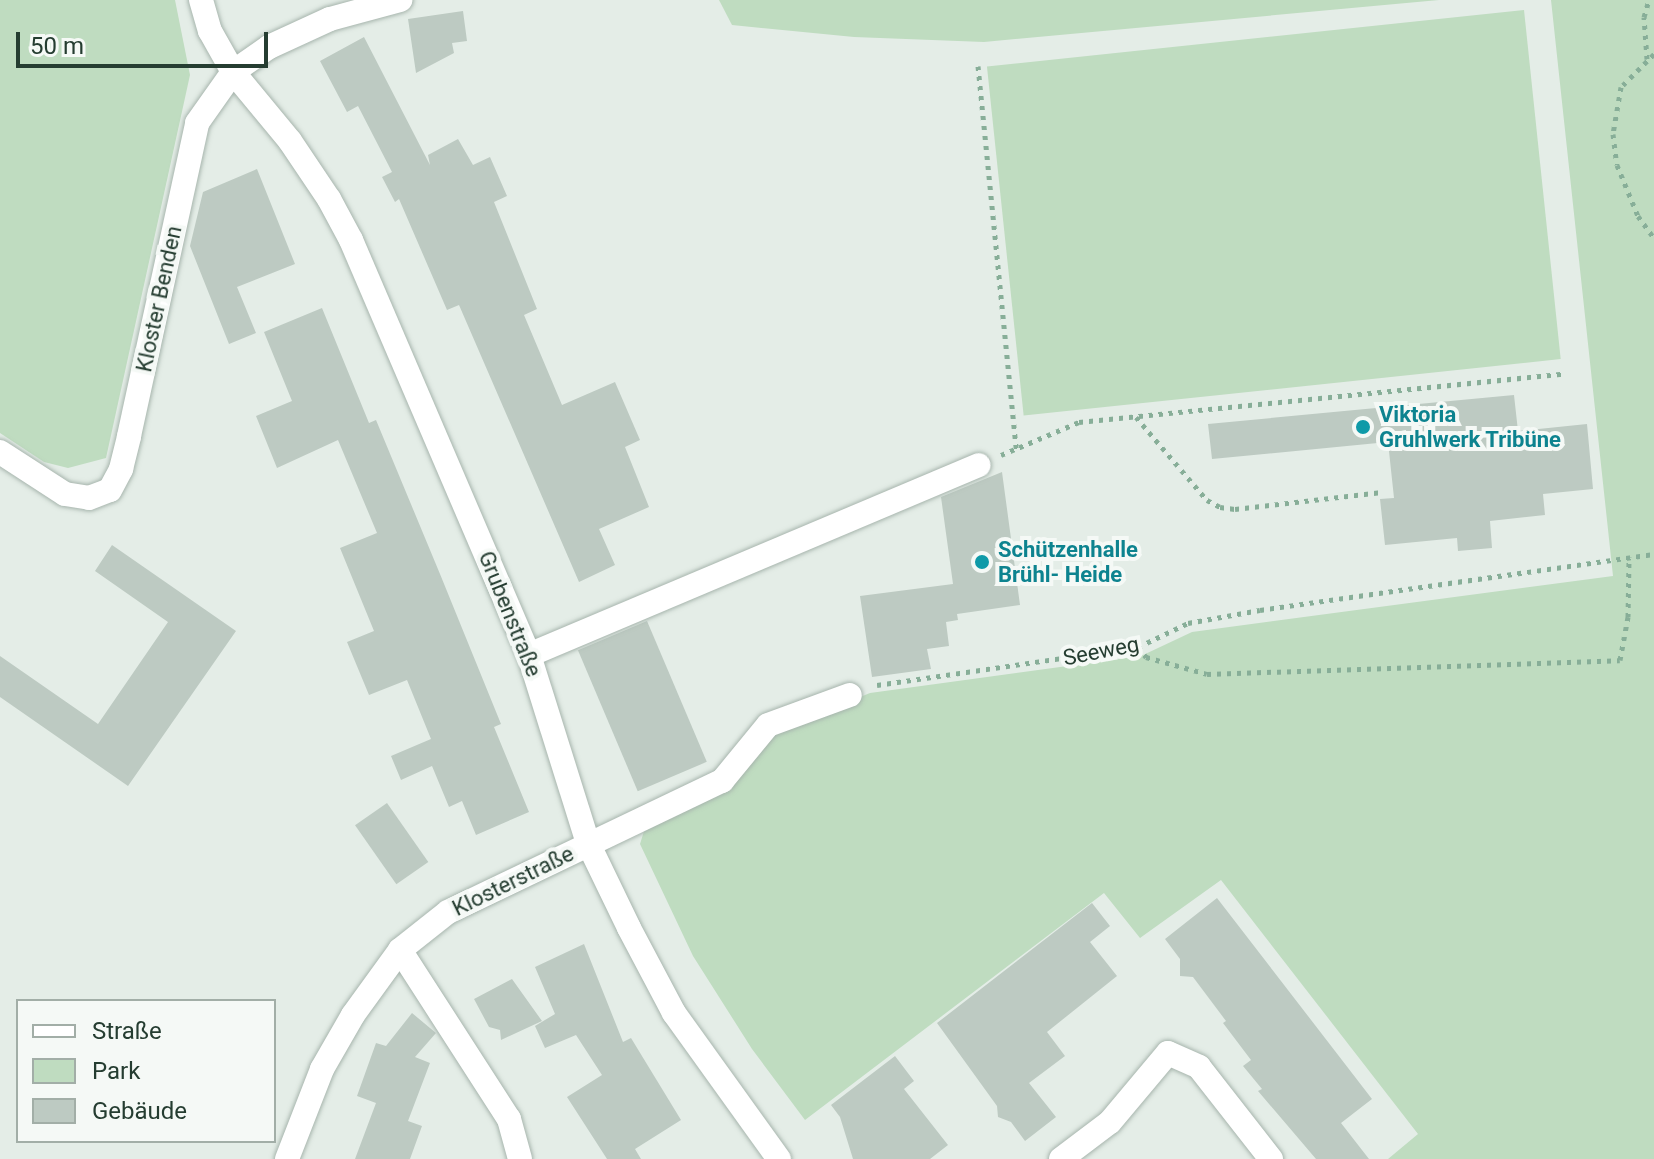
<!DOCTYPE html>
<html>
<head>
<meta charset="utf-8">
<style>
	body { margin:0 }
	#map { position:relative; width:1654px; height:1159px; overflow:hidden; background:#e4ede7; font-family:Roboto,sans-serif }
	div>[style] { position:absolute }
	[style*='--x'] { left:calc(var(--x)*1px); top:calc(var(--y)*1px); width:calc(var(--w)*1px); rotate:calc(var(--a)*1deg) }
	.green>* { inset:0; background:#bfdcc0; transform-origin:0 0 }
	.building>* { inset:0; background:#bdcac2; transform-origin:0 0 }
	.path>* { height:5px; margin-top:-2.5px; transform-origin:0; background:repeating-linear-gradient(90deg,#87ae98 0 4px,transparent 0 10px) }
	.roads { filter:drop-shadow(0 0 2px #a7b5ad) drop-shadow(0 0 2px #a7b5ad) }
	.minor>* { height:24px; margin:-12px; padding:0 12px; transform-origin:12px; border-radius:12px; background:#fff }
	.dots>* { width:22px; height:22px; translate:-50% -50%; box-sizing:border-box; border:4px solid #f5f9f6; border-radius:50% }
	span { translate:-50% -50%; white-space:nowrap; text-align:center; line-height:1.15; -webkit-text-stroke:8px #f5f9f6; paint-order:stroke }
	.street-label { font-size:22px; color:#253d31 }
	.culture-label { font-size:22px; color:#0d838f; font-weight:700 }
	.left { translate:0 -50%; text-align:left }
	.legend { position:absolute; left:16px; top:999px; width:260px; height:144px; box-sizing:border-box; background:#f5f9f6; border:2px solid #a2aea7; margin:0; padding:10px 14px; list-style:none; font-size:24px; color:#253d31 }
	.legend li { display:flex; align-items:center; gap:16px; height:40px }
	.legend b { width:40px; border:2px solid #a2aea7 }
	.scale { position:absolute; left:16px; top:32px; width:252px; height:36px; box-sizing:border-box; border:4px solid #253d31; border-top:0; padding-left:10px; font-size:24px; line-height:28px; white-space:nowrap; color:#253d31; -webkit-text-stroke:6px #f5f9f6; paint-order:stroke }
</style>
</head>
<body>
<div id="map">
	<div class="green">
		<div style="clip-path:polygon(0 0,175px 0,190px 75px,106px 458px,68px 468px,44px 462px,0 433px)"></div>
		<div style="clip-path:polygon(719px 0,1439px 0,984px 42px,854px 37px,732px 25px)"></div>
		<div style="clip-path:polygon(1551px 0,1654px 0,1654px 1159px,1388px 1159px,1418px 1134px,1221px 880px,1140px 938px,1104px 893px,805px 1120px,752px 1049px,693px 956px,640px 844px,645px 828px,732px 787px,777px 731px,870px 693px,1141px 656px,1192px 632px,1613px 576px)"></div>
		<div style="left:1524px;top:10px;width:351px;height:540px;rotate:84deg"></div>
	</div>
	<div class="building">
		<div style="clip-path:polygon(463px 11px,467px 41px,452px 43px,454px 53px,416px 73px,408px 19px)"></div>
		<div style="clip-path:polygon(364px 37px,430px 165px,428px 155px,458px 139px,473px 165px,490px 157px,507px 196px,494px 202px,537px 309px,524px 315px,562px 405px,615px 382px,640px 440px,625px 447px,649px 507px,599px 529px,615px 565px,579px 582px,459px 305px,447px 310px,399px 199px,395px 202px,382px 177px,392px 172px,358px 106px,347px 112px,320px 61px)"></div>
		<div style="clip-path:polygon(257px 169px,295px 264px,237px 287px,256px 333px,229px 344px,190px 246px,203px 192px)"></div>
		<div style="clip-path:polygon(322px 308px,369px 423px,376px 420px,440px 574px,501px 724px,494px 727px,529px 812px,476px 835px,462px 801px,449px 807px,432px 766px,401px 780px,391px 756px,431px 739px,407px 680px,369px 695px,347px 642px,374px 631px,340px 548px,377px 533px,338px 440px,277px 468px,256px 416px,292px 401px,264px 332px)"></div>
		<div style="clip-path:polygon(1514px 395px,1518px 431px,1587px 424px,1593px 489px,1543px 494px,1545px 515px,1490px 521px,1492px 548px,1458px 551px,1457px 538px,1385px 545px,1380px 499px,1394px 498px,1388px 442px,1212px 459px,1208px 424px)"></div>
		<div style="clip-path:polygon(1002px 472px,1020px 605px,957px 614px,958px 620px,946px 622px,949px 646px,927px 649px,931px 669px,872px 677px,860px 596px,953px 584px,941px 497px)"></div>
		<div style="clip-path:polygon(112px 545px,236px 631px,128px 786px,0 697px,0 656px,98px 724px,168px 622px,95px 571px)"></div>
		<div style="left:647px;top:621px;width:153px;height:75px;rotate:67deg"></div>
		<div style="left:387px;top:803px;width:72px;height:39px;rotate:55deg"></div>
		<div style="clip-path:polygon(1217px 898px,1372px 1099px,1341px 1123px,1369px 1159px,1316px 1159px,1258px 1091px,1262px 1089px,1243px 1066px,1251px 1060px,1223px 1023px,1226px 1021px,1193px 977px,1180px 976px,1180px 959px,1165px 939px)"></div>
		<div style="clip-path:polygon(1092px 903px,1110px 926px,1090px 942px,1117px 976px,1047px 1032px,1065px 1056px,1029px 1083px,1056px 1117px,1025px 1141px,1011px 1122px,998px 1117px,997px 1106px,937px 1023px)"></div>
		<div style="clip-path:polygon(584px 944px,623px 1042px,631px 1038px,681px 1120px,635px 1149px,641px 1159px,607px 1159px,567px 1097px,602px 1075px,576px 1035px,545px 1048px,535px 1026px,555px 1014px,535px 967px)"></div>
		<div style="clip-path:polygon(512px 979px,542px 1021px,501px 1040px,500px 1030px,489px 1027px,474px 999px)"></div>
		<div style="clip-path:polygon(412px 1013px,436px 1033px,415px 1057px,430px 1063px,408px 1121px,422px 1126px,410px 1159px,355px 1159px,376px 1103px,357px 1096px,376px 1043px,386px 1046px)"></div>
		<div style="clip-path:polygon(895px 1056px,914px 1081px,904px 1089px,948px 1145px,930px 1159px,853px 1159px,840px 1117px,831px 1105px)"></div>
	</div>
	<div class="path">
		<div style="--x:1654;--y:54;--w:47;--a:135"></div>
		<div style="--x:1621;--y:87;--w:48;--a:99.7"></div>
		<div style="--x:1613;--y:134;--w:31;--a:83"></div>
		<div style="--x:1617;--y:165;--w:55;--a:67.6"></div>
		<div style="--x:1638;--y:216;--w:27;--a:54"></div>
		<div style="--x:1647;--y:59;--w:42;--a:-94.1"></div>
		<div style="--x:1644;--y:17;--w:18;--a:-74"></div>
		<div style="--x:978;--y:66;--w:385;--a:84.3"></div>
		<div style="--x:1136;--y:417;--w:109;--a:49.5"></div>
		<div style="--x:1207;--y:500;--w:15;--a:28"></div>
		<div style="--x:1220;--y:507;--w:15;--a:8"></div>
		<div style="--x:1235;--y:509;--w:148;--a:-6.6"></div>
		<div style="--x:1001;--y:455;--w:85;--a:-22.9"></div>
		<div style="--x:1079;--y:422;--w:486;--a:-5.7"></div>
		<div style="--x:1138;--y:647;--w:13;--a:51"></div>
		<div style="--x:1146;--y:657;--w:63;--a:15.6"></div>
		<div style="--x:1207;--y:674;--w:413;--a:-1.9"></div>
		<div style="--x:1620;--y:660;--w:44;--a:-79.5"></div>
		<div style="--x:1628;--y:617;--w:60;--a:-89"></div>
		<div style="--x:877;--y:685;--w:264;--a:-8.3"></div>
		<div style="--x:1138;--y:647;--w:55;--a:-25.6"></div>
		<div style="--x:1188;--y:623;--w:73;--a:-10.2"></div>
		<div style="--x:1260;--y:610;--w:398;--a:-8.1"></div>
	</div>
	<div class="roads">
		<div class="minor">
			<div style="--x:201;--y:0;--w:32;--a:74"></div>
			<div style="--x:210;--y:31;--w:47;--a:60.7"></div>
			<div style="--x:233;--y:72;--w:89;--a:50.4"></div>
			<div style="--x:290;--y:141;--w:70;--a:56.1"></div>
			<div style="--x:329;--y:199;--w:47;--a:61.8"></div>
			<div style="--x:351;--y:240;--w:452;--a:66.8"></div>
			<div style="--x:529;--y:655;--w:197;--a:72.6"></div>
			<div style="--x:588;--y:843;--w:94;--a:64.2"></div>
			<div style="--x:629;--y:928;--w:96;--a:62.1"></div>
			<div style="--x:674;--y:1013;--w:180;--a:54.3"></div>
			<div style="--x:0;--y:452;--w:77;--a:32.9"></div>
			<div style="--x:65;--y:494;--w:24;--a:9"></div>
			<div style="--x:89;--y:498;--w:22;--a:-21"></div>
			<div style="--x:110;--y:490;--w:24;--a:-62"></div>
			<div style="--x:121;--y:469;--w:34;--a:-76"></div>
			<div style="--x:129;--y:436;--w:320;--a:-77.7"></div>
			<div style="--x:197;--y:123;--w:62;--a:-54.8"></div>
			<div style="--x:233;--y:72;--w:44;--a:-34.8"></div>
			<div style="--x:269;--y:47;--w:67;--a:-24.7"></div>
			<div style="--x:330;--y:19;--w:73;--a:-15.2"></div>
			<div style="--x:529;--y:655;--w:488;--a:-22.9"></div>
			<div style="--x:400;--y:950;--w:201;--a:57.2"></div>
			<div style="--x:509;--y:1119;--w:41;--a:74.6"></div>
			<div style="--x:287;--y:1159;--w:97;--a:-68.7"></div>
			<div style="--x:322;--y:1069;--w:62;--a:-60.1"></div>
			<div style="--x:353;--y:1015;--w:80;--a:-54.1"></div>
			<div style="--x:400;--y:950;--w:61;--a:-38.4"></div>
			<div style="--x:448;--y:912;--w:304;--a:-25.6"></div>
			<div style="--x:722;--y:781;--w:72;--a:-50.6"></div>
			<div style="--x:768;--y:725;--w:87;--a:-20.1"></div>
			<div style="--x:1061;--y:1159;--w:61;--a:-37.1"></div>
			<div style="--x:1110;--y:1122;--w:90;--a:-50"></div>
			<div style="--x:1168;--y:1053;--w:34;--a:24"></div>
			<div style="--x:1199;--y:1067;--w:117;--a:52"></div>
		</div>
	</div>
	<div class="dots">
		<div style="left:1363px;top:427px;background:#0f9aa8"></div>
		<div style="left:982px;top:562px;background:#0f9aa8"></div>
	</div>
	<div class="street-label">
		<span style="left:159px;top:299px;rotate:-78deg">Kloster Benden</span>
		<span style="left:510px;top:614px;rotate:68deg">Grubenstraße</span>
		<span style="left:1101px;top:651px;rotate:-11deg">Seeweg</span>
		<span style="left:513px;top:881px;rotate:-26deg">Klosterstraße</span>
	</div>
	<div class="culture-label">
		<span class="left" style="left:1379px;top:427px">Viktoria<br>Gruhlwerk Tribüne</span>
		<span class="left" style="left:998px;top:562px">Schützenhalle<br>Brühl- Heide</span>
	</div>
	<ul class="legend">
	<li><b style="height:10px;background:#fff"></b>Straße</li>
	<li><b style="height:22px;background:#bfdcc0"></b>Park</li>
	<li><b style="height:22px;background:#bdcac2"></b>Gebäude</li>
	</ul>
	<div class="scale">50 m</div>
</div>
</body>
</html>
